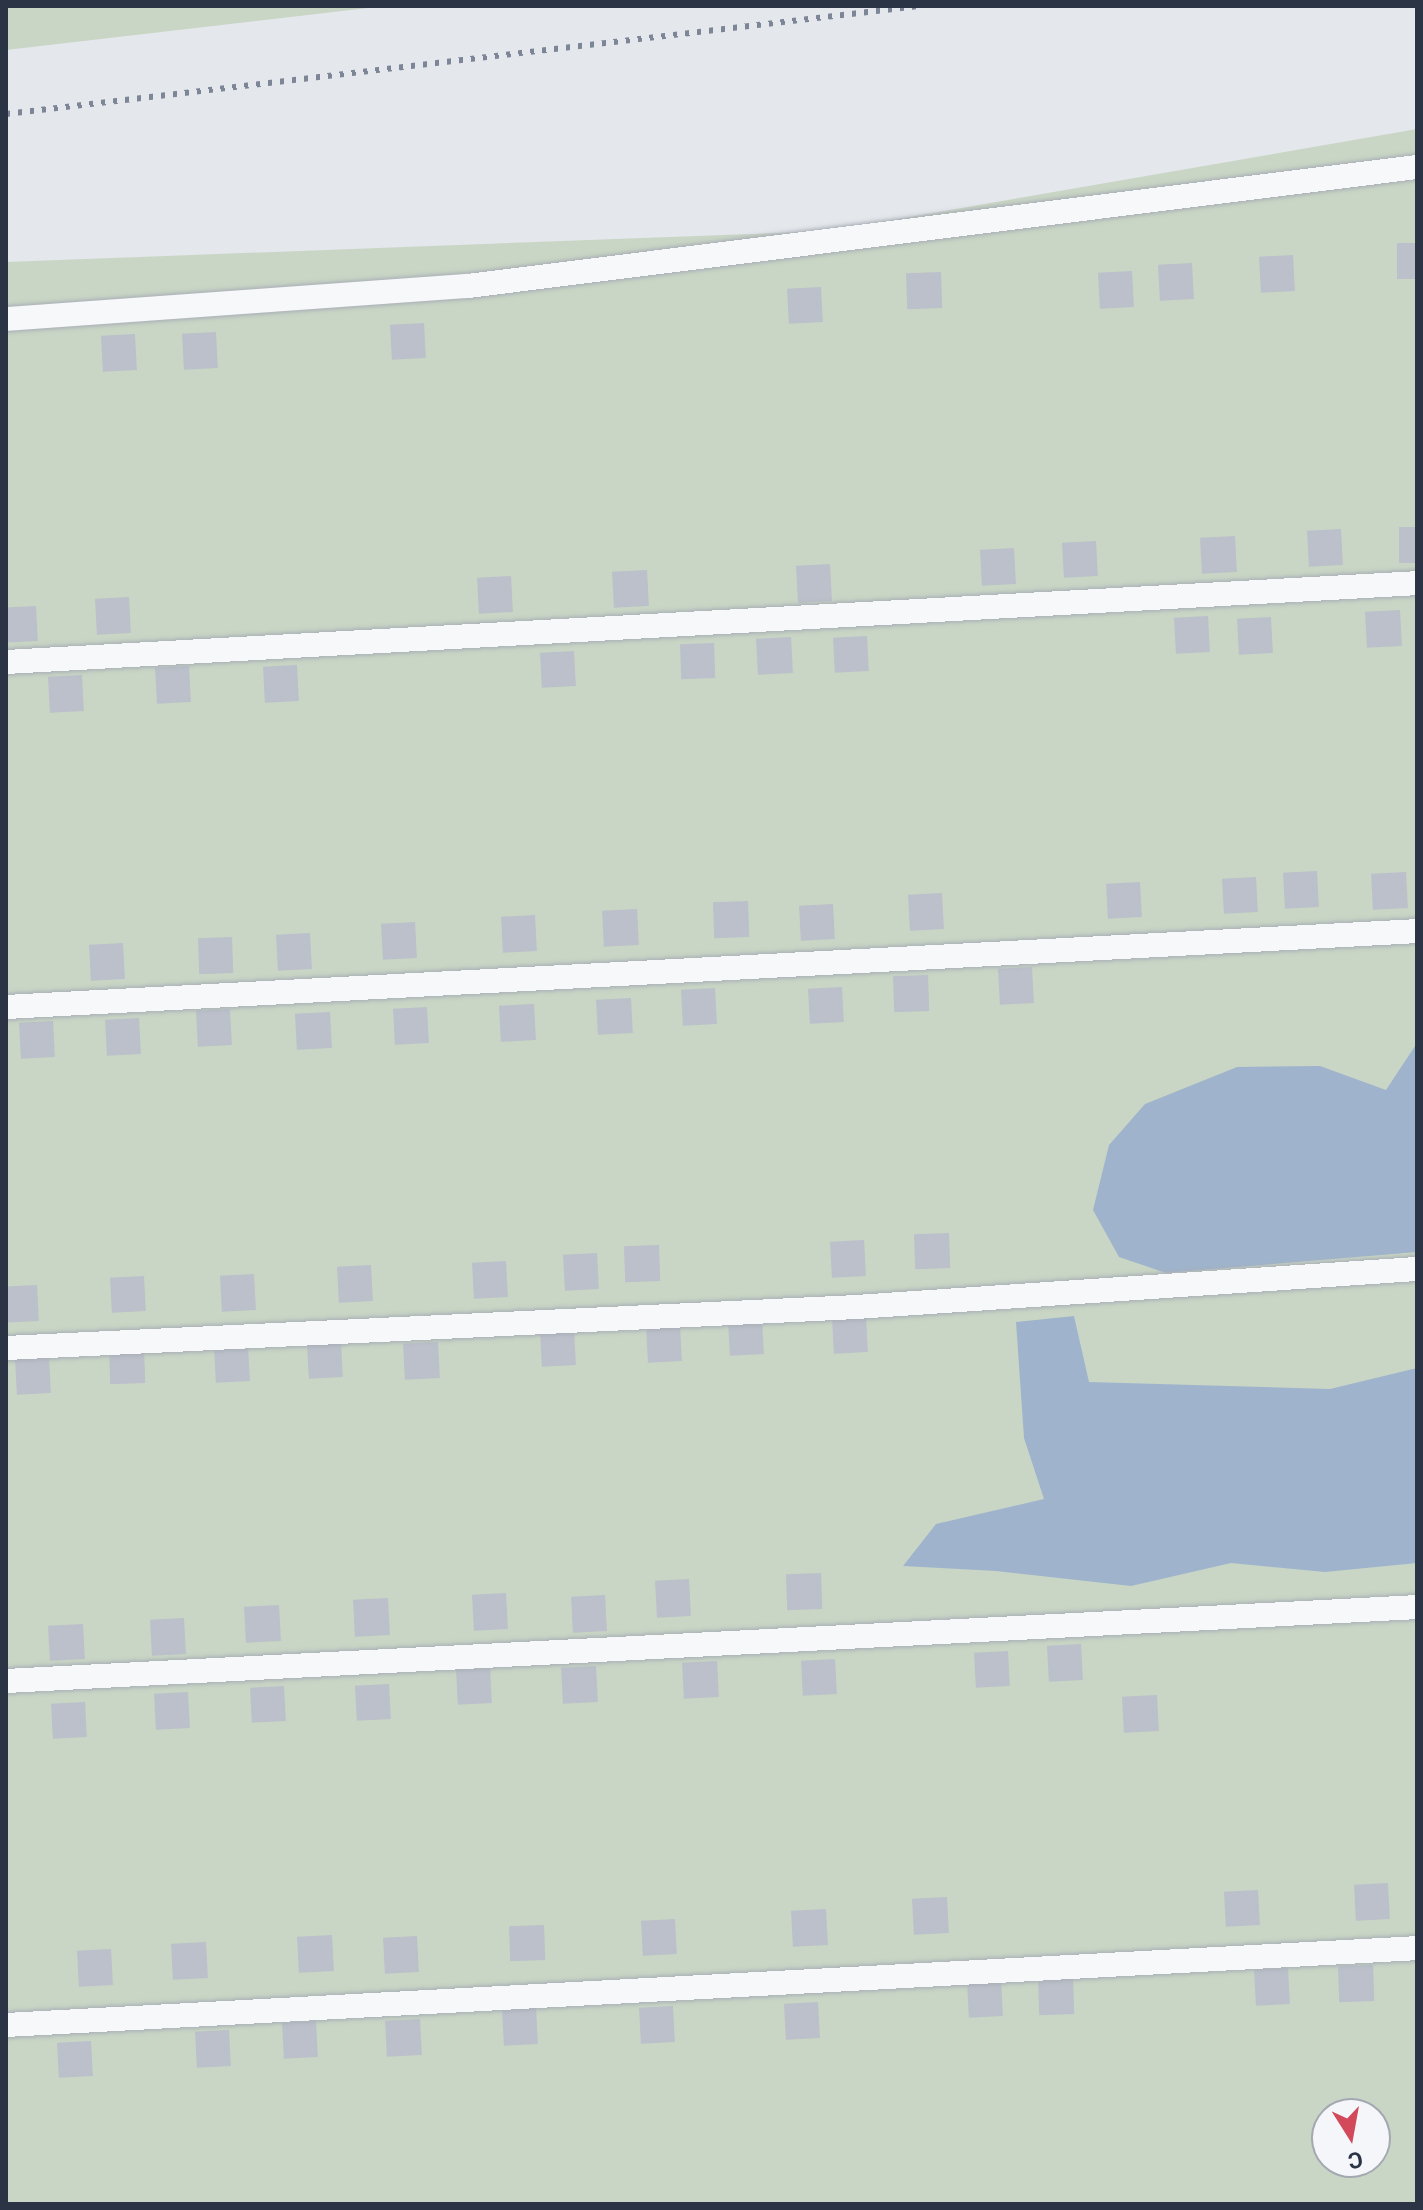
<!DOCTYPE html>
<html>
<head>
<meta charset="utf-8">
<style>
	body { margin:0 }
	#map { position:relative; width:1423px; height:2210px; overflow:hidden; background:#e4e7ec; font-family:Roboto,sans-serif }
	div>[style] { position:absolute }
	[style*='--x'] { left:calc(var(--x)*1px); top:calc(var(--y)*1px); width:calc(var(--w)*1px); rotate:calc(var(--a)*1deg) }
	.green>* { inset:0; background:#c9d6c5 }
	.water>* { inset:0; background:#9fb4cc }
	.building>* { inset:0; background:#bbc0ca; transform-origin:0 0 }
	.roads { filter:drop-shadow(0 0 2px #a9aeb7) drop-shadow(0 0 2px #a9aeb7) }
	.lane>* { height:24px; margin:-12px; padding:0 12px; transform-origin:12px; border-radius:12px; background:#f7f8fa }
	.rail>* { height:6px; margin-top:-3px; transform-origin:0; background:repeating-linear-gradient(90deg,#7d8696 0 4px,transparent 0 12px) }
	span { translate:-50% -50%; white-space:nowrap; text-align:center; line-height:1.15; -webkit-text-stroke:6px #f4f6f9; paint-order:stroke }
	.frame { position:absolute; inset:0; border:8px solid #2b3445; pointer-events:none }
	.north { position:absolute; left:1311px; top:2098px; width:80px; height:80px; box-sizing:border-box; background:#f4f6f9; border:2px solid #a4a8b1; border-radius:50%; rotate:169deg; font-size:22px; font-weight:700; line-height:32px; text-align:center; color:#2b3445 }
	.north::after { content:''; display:block; margin:auto; width:28px; height:36px; background:#d1495b; clip-path:polygon(50% 0,100% 100%,50% 72%,0 100%) }
</style>
</head>
<body>
<div id="map">
	<div class="green">
		<div style="clip-path:polygon(6px 6px,385px 6px,6px 50px)"></div>
		<div style="clip-path:polygon(evenodd,1417px 129px,1417px 2204px,6px 2204px,6px 262px,829px 231px,1417px 129px,1327px 2114px,1375px 2114px,1375px 2162px,1327px 2162px,1327px 2114px)"></div>
	</div>
	<div class="water">
		<div style="clip-path:polygon(1417px 1043px,1417px 1252px,1166px 1273px,1119px 1257px,1093px 1210px,1109px 1145px,1145px 1104px,1237px 1067px,1320px 1066px,1386px 1090px)"></div>
		<div style="clip-path:polygon(1074px 1316px,1089px 1382px,1330px 1389px,1417px 1368px,1417px 1563px,1325px 1572px,1231px 1563px,1131px 1586px,996px 1571px,903px 1566px,936px 1524px,1044px 1499px,1024px 1438px,1016px 1322px)"></div>
	</div>
	<div class="building">
		<div style="left:1417px;top:243px;width:36px;height:20px;rotate:90deg"></div>
		<div style="left:1293px;top:255px;width:36px;height:34px;rotate:87deg"></div>
		<div style="left:1192px;top:263px;width:36px;height:34px;rotate:87deg"></div>
		<div style="left:1132px;top:271px;width:36px;height:34px;rotate:87deg"></div>
		<div style="left:941px;top:272px;width:36px;height:35px;rotate:88deg"></div>
		<div style="left:821px;top:287px;width:35px;height:34px;rotate:87deg"></div>
		<div style="left:424px;top:323px;width:35px;height:34px;rotate:87deg"></div>
		<div style="left:216px;top:332px;width:36px;height:34px;rotate:87deg"></div>
		<div style="left:135px;top:334px;width:36px;height:34px;rotate:87deg"></div>
		<div style="left:1417px;top:527px;width:36px;height:18px;rotate:90deg"></div>
		<div style="left:1341px;top:529px;width:36px;height:34px;rotate:87deg"></div>
		<div style="left:1235px;top:536px;width:36px;height:35px;rotate:87deg"></div>
		<div style="left:1096px;top:541px;width:35px;height:34px;rotate:87deg"></div>
		<div style="left:1014px;top:548px;width:36px;height:34px;rotate:87deg"></div>
		<div style="left:830px;top:564px;width:37px;height:34px;rotate:87deg"></div>
		<div style="left:647px;top:570px;width:36px;height:35px;rotate:87deg"></div>
		<div style="left:511px;top:576px;width:36px;height:34px;rotate:87deg"></div>
		<div style="left:129px;top:597px;width:36px;height:34px;rotate:87deg"></div>
		<div style="left:36px;top:606px;width:35px;height:30px;rotate:87deg"></div>
		<div style="left:1400px;top:610px;width:36px;height:35px;rotate:87deg"></div>
		<div style="left:1208px;top:616px;width:36px;height:34px;rotate:87deg"></div>
		<div style="left:1271px;top:617px;width:36px;height:34px;rotate:87deg"></div>
		<div style="left:867px;top:636px;width:35px;height:34px;rotate:87deg"></div>
		<div style="left:791px;top:637px;width:36px;height:35px;rotate:87deg"></div>
		<div style="left:714px;top:643px;width:35px;height:34px;rotate:88deg"></div>
		<div style="left:574px;top:651px;width:35px;height:34px;rotate:87deg"></div>
		<div style="left:297px;top:665px;width:36px;height:34px;rotate:87deg"></div>
		<div style="left:189px;top:666px;width:36px;height:34px;rotate:87deg"></div>
		<div style="left:82px;top:675px;width:36px;height:34px;rotate:87deg"></div>
		<div style="left:1317px;top:871px;width:36px;height:34px;rotate:87deg"></div>
		<div style="left:1406px;top:872px;width:36px;height:35px;rotate:87deg"></div>
		<div style="left:1256px;top:877px;width:35px;height:34px;rotate:87deg"></div>
		<div style="left:1140px;top:882px;width:35px;height:34px;rotate:87deg"></div>
		<div style="left:942px;top:893px;width:36px;height:34px;rotate:87deg"></div>
		<div style="left:748px;top:901px;width:36px;height:35px;rotate:88deg"></div>
		<div style="left:833px;top:904px;width:35px;height:34px;rotate:87deg"></div>
		<div style="left:637px;top:909px;width:36px;height:35px;rotate:87deg"></div>
		<div style="left:535px;top:915px;width:36px;height:34px;rotate:87deg"></div>
		<div style="left:415px;top:922px;width:36px;height:34px;rotate:87deg"></div>
		<div style="left:310px;top:933px;width:36px;height:34px;rotate:87deg"></div>
		<div style="left:232px;top:937px;width:36px;height:34px;rotate:88deg"></div>
		<div style="left:123px;top:943px;width:36px;height:34px;rotate:87deg"></div>
		<div style="left:1032px;top:967px;width:36px;height:34px;rotate:87deg"></div>
		<div style="left:928px;top:975px;width:36px;height:35px;rotate:88deg"></div>
		<div style="left:842px;top:987px;width:35px;height:34px;rotate:87deg"></div>
		<div style="left:715px;top:988px;width:36px;height:34px;rotate:87deg"></div>
		<div style="left:631px;top:998px;width:35px;height:35px;rotate:87deg"></div>
		<div style="left:534px;top:1004px;width:36px;height:35px;rotate:87deg"></div>
		<div style="left:427px;top:1007px;width:36px;height:34px;rotate:87deg"></div>
		<div style="left:230px;top:1009px;width:36px;height:34px;rotate:87deg"></div>
		<div style="left:330px;top:1012px;width:36px;height:35px;rotate:87deg"></div>
		<div style="left:139px;top:1018px;width:36px;height:34px;rotate:87deg"></div>
		<div style="left:53px;top:1021px;width:36px;height:34px;rotate:87deg"></div>
		<div style="left:949px;top:1233px;width:35px;height:35px;rotate:88deg"></div>
		<div style="left:864px;top:1240px;width:36px;height:34px;rotate:87deg"></div>
		<div style="left:659px;top:1245px;width:36px;height:35px;rotate:88deg"></div>
		<div style="left:597px;top:1253px;width:36px;height:34px;rotate:87deg"></div>
		<div style="left:506px;top:1261px;width:36px;height:34px;rotate:87deg"></div>
		<div style="left:371px;top:1265px;width:36px;height:34px;rotate:87deg"></div>
		<div style="left:254px;top:1274px;width:36px;height:34px;rotate:87deg"></div>
		<div style="left:144px;top:1276px;width:35px;height:34px;rotate:87deg"></div>
		<div style="left:37px;top:1285px;width:36px;height:31px;rotate:87deg"></div>
		<div style="left:866px;top:1316px;width:36px;height:34px;rotate:87deg"></div>
		<div style="left:762px;top:1319px;width:35px;height:34px;rotate:87deg"></div>
		<div style="left:680px;top:1325px;width:36px;height:34px;rotate:87deg"></div>
		<div style="left:574px;top:1329px;width:36px;height:34px;rotate:87deg"></div>
		<div style="left:341px;top:1342px;width:35px;height:34px;rotate:87deg"></div>
		<div style="left:438px;top:1342px;width:36px;height:35px;rotate:87deg"></div>
		<div style="left:248px;top:1345px;width:36px;height:34px;rotate:87deg"></div>
		<div style="left:144px;top:1348px;width:35px;height:35px;rotate:88deg"></div>
		<div style="left:49px;top:1357px;width:36px;height:34px;rotate:87deg"></div>
		<div style="left:821px;top:1573px;width:36px;height:35px;rotate:88deg"></div>
		<div style="left:689px;top:1579px;width:37px;height:34px;rotate:87deg"></div>
		<div style="left:506px;top:1593px;width:36px;height:34px;rotate:87deg"></div>
		<div style="left:605px;top:1595px;width:36px;height:34px;rotate:87deg"></div>
		<div style="left:388px;top:1598px;width:37px;height:35px;rotate:87deg"></div>
		<div style="left:279px;top:1605px;width:36px;height:35px;rotate:87deg"></div>
		<div style="left:184px;top:1618px;width:36px;height:34px;rotate:87deg"></div>
		<div style="left:83px;top:1624px;width:35px;height:35px;rotate:87deg"></div>
		<div style="left:1081px;top:1644px;width:36px;height:34px;rotate:87deg"></div>
		<div style="left:1008px;top:1651px;width:35px;height:34px;rotate:87deg"></div>
		<div style="left:835px;top:1659px;width:35px;height:34px;rotate:87deg"></div>
		<div style="left:717px;top:1661px;width:36px;height:35px;rotate:87deg"></div>
		<div style="left:596px;top:1666px;width:36px;height:35px;rotate:87deg"></div>
		<div style="left:490px;top:1668px;width:35px;height:34px;rotate:87deg"></div>
		<div style="left:389px;top:1684px;width:35px;height:34px;rotate:87deg"></div>
		<div style="left:284px;top:1686px;width:35px;height:34px;rotate:87deg"></div>
		<div style="left:188px;top:1692px;width:36px;height:34px;rotate:87deg"></div>
		<div style="left:1157px;top:1695px;width:36px;height:35px;rotate:87deg"></div>
		<div style="left:85px;top:1702px;width:35px;height:34px;rotate:87deg"></div>
		<div style="left:1388px;top:1883px;width:36px;height:34px;rotate:87deg"></div>
		<div style="left:1258px;top:1890px;width:35px;height:34px;rotate:87deg"></div>
		<div style="left:947px;top:1897px;width:36px;height:35px;rotate:87deg"></div>
		<div style="left:826px;top:1909px;width:36px;height:35px;rotate:87deg"></div>
		<div style="left:675px;top:1919px;width:35px;height:34px;rotate:87deg"></div>
		<div style="left:544px;top:1925px;width:35px;height:35px;rotate:88deg"></div>
		<div style="left:332px;top:1935px;width:36px;height:35px;rotate:87deg"></div>
		<div style="left:417px;top:1936px;width:36px;height:34px;rotate:87deg"></div>
		<div style="left:206px;top:1942px;width:36px;height:35px;rotate:87deg"></div>
		<div style="left:111px;top:1949px;width:36px;height:34px;rotate:87deg"></div>
		<div style="left:1373px;top:1965px;width:36px;height:35px;rotate:88deg"></div>
		<div style="left:1288px;top:1968px;width:36px;height:34px;rotate:87deg"></div>
		<div style="left:1073px;top:1978px;width:36px;height:35px;rotate:88deg"></div>
		<div style="left:1001px;top:1980px;width:36px;height:34px;rotate:87deg"></div>
		<div style="left:818px;top:2002px;width:36px;height:34px;rotate:87deg"></div>
		<div style="left:673px;top:2006px;width:36px;height:34px;rotate:87deg"></div>
		<div style="left:536px;top:2008px;width:36px;height:34px;rotate:87deg"></div>
		<div style="left:420px;top:2019px;width:36px;height:35px;rotate:87deg"></div>
		<div style="left:316px;top:2021px;width:36px;height:34px;rotate:87deg"></div>
		<div style="left:229px;top:2030px;width:36px;height:34px;rotate:87deg"></div>
		<div style="left:91px;top:2041px;width:35px;height:34px;rotate:87deg"></div>
	</div>
	<div class="roads">
		<div class="lane">
			<div style="--x:6;--y:319;--w:463;--a:-4.1"></div>
			<div style="--x:468;--y:286;--w:956;--a:-7.15"></div>
			<div style="--x:6;--y:662;--w:1413;--a:-3.2"></div>
			<div style="--x:6;--y:1007;--w:1413;--a:-3.08"></div>
			<div style="--x:6;--y:1348;--w:851;--a:-2.76"></div>
			<div style="--x:856;--y:1307;--w:562;--a:-3.88"></div>
			<div style="--x:6;--y:1681;--w:1413;--a:-3"></div>
			<div style="--x:6;--y:2025;--w:1413;--a:-3.12"></div>
		</div>
	</div>
	<div class="rail">
		<div style="--x:6;--y:114;--w:919;--a:-6.75"></div>
	</div>
	<div class="frame"></div>
	<div class="north">С</div>
</div>
</body>
</html>
